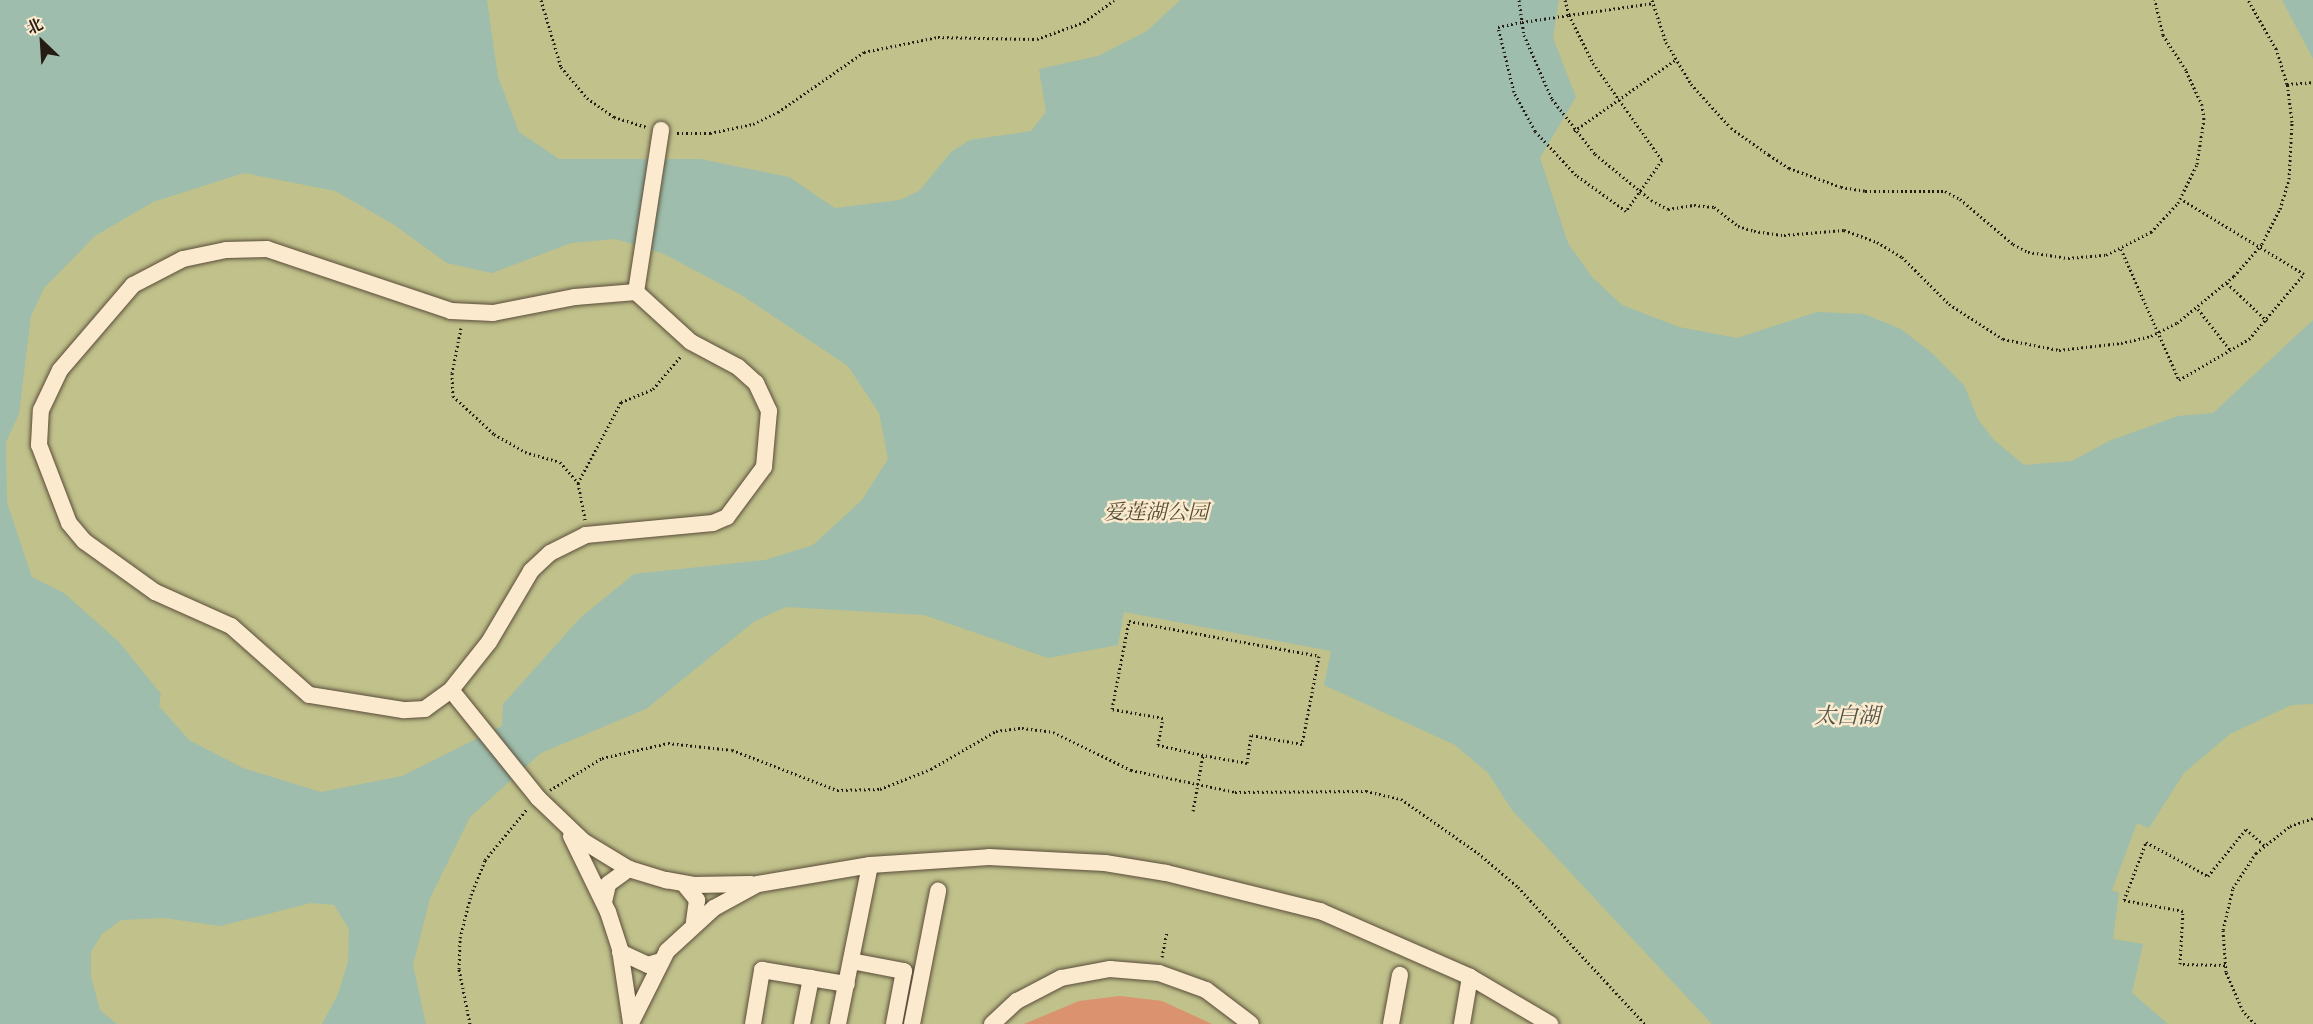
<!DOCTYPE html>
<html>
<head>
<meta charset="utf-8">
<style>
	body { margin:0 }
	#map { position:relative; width:2313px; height:1024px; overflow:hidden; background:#fadfb3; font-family:"Gentium Book Plus","Noto Serif SC",serif }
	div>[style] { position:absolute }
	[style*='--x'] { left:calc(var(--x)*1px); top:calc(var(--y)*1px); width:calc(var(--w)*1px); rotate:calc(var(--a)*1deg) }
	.green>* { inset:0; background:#c0c18b; transform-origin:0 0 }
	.water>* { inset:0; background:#9ebdac }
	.building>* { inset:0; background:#da926f }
	.path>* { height:3px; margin-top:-1.5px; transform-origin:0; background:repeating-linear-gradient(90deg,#251c13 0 1.5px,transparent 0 4.5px) }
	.roads { filter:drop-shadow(0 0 2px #5a4d3b) drop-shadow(0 0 2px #5a4d3b) }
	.minor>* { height:16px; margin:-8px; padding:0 8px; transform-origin:8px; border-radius:8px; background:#fceace }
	span { translate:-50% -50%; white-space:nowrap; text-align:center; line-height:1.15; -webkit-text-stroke:5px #fceace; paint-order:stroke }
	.park-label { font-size:21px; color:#544e37; font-style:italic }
	.water-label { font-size:22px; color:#4f5449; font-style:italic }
	.north { position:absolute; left:12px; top:12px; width:60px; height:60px; -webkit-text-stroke:4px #fceace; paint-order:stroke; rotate:335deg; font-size:16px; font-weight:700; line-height:24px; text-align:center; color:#251c13 }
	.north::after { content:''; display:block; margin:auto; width:21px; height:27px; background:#251c13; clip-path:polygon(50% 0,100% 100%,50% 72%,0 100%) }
</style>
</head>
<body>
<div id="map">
	<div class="green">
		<div style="left:0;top:0;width:2313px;height:1024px"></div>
	</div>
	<div class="water">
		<div style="clip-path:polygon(evenodd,0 0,487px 0,498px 77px,519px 132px,559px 159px,700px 159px,789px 177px,835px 208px,900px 200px,919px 191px,951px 152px,970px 140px,1031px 131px,1046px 112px,1039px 69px,1098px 56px,1147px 31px,1180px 0,1559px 0,1553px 38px,1576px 97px,1540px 158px,1568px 243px,1592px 277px,1622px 305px,1679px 327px,1737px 338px,1817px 312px,1864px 314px,1901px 329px,1933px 354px,1964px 385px,1978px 419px,1993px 439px,2024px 465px,2072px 461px,2109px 441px,2178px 416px,2213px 413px,2313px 320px,2313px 704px,2292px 705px,2230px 734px,2184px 773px,2149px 828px,2137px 823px,2112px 890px,2119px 893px,2113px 939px,2143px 944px,2132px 993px,2168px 1024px,1712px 1024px,1512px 810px,1488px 773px,1455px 745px,1324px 685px,1331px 651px,1124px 612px,1118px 645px,1048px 658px,924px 615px,786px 607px,755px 621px,646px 709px,541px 753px,470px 817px,430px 898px,413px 965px,426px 1024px,322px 1024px,338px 994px,348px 962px,349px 929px,334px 905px,311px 903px,220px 926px,164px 918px,121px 920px,102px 934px,91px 952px,91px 977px,100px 1010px,117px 1024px,0 1024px,0 0,244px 173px,335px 191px,393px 224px,447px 263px,492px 273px,571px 243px,616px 239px,664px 254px,743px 296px,848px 366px,879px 413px,888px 459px,862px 500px,813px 545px,765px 560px,634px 574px,580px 618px,503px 704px,502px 726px,402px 776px,321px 792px,243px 768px,189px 740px,159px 706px,161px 694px,119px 642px,64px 593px,32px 577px,7px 502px,6px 442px,19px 414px,31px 316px,44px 288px,95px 236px,153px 202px,244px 173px)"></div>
		<div style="clip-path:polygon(2282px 0,2313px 0,2313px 59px)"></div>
	</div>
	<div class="building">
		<div style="clip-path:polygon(1120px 996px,1162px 1001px,1212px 1024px,1024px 1024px,1079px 1001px)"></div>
	</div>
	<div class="path">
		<div style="--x:541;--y:0;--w:70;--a:73.4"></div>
		<div style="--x:561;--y:67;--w:40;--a:50"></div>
		<div style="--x:587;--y:98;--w:33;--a:35"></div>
		<div style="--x:614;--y:117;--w:34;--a:17"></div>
		<div style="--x:1519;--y:0;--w:35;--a:82"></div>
		<div style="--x:1524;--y:35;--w:70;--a:66.4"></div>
		<div style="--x:1552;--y:99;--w:70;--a:52"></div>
		<div style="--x:1595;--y:154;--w:72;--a:39.4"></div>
		<div style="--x:1651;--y:200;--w:19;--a:28"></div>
		<div style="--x:1668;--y:209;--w:26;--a:-9"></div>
		<div style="--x:1694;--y:205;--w:20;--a:6"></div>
		<div style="--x:1714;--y:207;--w:31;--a:38"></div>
		<div style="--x:1738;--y:226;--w:17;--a:17"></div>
		<div style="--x:1754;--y:231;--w:30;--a:8"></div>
		<div style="--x:1784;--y:235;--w:60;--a:-4.8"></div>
		<div style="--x:1844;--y:230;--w:35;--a:20"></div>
		<div style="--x:1877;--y:242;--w:29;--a:31"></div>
		<div style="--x:1902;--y:257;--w:66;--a:45"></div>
		<div style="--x:1949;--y:304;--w:64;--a:32.9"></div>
		<div style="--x:2003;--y:339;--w:57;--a:11.1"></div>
		<div style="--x:2059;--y:350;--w:62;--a:-6.4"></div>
		<div style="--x:2121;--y:343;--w:31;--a:-13"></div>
		<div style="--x:2151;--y:336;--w:29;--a:-27"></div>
		<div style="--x:2177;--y:323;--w:74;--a:-39.5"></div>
		<div style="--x:2234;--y:276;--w:43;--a:-48.8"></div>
		<div style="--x:2262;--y:244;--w:39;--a:-63"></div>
		<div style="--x:2280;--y:209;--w:31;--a:-73"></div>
		<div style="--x:2289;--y:179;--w:57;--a:-87"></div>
		<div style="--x:2292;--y:122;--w:38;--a:-97"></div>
		<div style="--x:2287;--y:84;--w:37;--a:-107"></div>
		<div style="--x:2276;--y:49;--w:56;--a:-119.7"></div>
		<div style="--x:1565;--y:0;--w:16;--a:75"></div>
		<div style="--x:1569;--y:15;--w:54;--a:63.4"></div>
		<div style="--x:1593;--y:63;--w:119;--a:54.6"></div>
		<div style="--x:1662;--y:160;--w:62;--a:125.2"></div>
		<div style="--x:1626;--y:211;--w:62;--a:-144.2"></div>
		<div style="--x:1576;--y:175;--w:60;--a:-133"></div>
		<div style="--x:1535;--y:131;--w:44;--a:-118.3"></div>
		<div style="--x:1514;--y:92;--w:67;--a:-103.8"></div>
		<div style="--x:1498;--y:27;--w:25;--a:-12"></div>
		<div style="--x:1522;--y:22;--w:48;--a:-8.5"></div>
		<div style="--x:1569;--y:15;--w:85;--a:-8.1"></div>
		<div style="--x:1652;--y:0;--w:44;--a:71.6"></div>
		<div style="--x:1666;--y:42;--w:49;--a:59.2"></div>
		<div style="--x:1691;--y:84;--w:59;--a:47.7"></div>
		<div style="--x:1731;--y:128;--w:47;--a:35.4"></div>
		<div style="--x:1769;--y:155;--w:24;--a:33"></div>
		<div style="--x:1789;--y:168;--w:55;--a:20.1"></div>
		<div style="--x:1841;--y:187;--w:24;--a:9"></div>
		<div style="--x:1865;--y:191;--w:80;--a:0"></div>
		<div style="--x:1945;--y:191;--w:17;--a:28"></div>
		<div style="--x:1960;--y:199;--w:70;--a:40.3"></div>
		<div style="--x:2013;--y:244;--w:17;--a:28"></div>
		<div style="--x:2028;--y:252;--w:40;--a:8.5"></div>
		<div style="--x:2068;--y:258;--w:38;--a:-5"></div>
		<div style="--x:2106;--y:255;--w:51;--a:-27.1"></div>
		<div style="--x:2151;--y:232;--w:40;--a:-47"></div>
		<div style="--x:2178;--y:203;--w:43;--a:-64"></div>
		<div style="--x:2197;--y:164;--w:46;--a:-81.2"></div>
		<div style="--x:2204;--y:119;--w:14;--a:-98"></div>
		<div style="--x:2202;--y:105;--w:38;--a:-115"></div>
		<div style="--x:2186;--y:70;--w:42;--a:-123.3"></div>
		<div style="--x:2163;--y:35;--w:36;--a:-103"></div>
		<div style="--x:2287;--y:84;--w:26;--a:-4"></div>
		<div style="--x:1574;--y:131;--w:123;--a:-35.1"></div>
		<div style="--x:677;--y:133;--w:33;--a:0"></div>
		<div style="--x:710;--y:133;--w:44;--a:-11.8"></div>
		<div style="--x:753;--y:124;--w:28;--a:-26"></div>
		<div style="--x:778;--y:112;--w:105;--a:-34.9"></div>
		<div style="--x:864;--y:52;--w:76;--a:-11.5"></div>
		<div style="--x:938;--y:37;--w:99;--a:1.2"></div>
		<div style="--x:1037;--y:39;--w:50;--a:-19.9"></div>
		<div style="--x:1084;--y:22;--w:37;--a:-36"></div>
		<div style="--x:2121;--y:249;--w:143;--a:66.1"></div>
		<div style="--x:2179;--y:380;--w:81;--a:-30.4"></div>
		<div style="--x:2249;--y:339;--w:85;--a:-49.8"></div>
		<div style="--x:2304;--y:274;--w:144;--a:-148.6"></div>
		<div style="--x:2227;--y:283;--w:55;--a:43.5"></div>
		<div style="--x:2198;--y:309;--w:53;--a:51.8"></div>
		<div style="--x:461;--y:328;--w:46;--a:101.3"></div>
		<div style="--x:452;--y:373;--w:23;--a:88"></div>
		<div style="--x:453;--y:396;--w:56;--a:42.8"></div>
		<div style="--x:494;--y:434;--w:36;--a:30"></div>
		<div style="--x:525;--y:452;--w:36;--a:16"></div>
		<div style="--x:560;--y:462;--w:28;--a:49"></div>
		<div style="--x:578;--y:483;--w:38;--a:79"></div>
		<div style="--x:578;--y:483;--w:92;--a:-62"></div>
		<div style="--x:621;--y:402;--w:35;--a:-22"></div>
		<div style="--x:653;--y:389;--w:43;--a:-49.7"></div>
		<div style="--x:550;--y:790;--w:61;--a:-31.6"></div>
		<div style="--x:602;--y:758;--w:68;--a:-12.8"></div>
		<div style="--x:668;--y:743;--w:64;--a:6.2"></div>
		<div style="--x:732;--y:750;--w:112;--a:20.9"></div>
		<div style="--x:837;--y:790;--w:43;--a:-1.3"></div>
		<div style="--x:880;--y:789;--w:55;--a:-21.4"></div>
		<div style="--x:931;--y:769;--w:75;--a:-30.3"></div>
		<div style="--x:996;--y:731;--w:26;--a:-7"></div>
		<div style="--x:1022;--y:728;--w:31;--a:7"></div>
		<div style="--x:1053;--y:732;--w:87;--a:26"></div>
		<div style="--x:1131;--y:770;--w:106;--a:11.9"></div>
		<div style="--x:1235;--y:792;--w:131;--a:-0.4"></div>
		<div style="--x:1366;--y:791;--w:36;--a:13"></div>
		<div style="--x:1401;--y:799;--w:94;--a:35"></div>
		<div style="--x:1478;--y:853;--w:52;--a:40.4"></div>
		<div style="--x:1518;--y:887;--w:187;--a:47.2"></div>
		<div style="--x:1193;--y:811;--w:57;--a:-79.9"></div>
		<div style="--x:1203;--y:755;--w:46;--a:-167.5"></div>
		<div style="--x:1158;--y:745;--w:27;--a:-80"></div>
		<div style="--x:1163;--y:718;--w:52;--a:-170"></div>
		<div style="--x:1112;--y:709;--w:90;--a:-79.1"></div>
		<div style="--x:1129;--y:621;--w:193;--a:10.4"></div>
		<div style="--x:1319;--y:656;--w:90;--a:100.9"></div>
		<div style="--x:1302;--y:744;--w:52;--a:-170"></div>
		<div style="--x:1251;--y:735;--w:28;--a:98"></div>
		<div style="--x:1247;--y:763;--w:45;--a:-169.7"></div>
		<div style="--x:1162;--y:957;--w:25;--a:-79"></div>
		<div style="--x:2225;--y:965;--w:45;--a:-178.7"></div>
		<div style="--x:2180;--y:964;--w:53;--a:-86.8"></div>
		<div style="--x:2183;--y:911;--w:60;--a:-169.4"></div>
		<div style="--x:2124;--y:900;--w:62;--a:-69.2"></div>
		<div style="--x:2146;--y:842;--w:71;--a:28.7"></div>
		<div style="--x:2208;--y:876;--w:60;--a:-51"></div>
		<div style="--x:2246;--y:829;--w:25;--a:42"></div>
		<div style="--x:470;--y:1024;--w:56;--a:-101.3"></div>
		<div style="--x:459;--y:969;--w:31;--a:-88"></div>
		<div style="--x:460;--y:938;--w:44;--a:-75.7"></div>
		<div style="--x:471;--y:895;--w:38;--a:-68"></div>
		<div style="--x:485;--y:860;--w:66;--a:-50.5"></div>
		<div style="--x:2255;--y:1024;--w:18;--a:-133"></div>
		<div style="--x:2243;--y:1011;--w:43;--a:-113.6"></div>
		<div style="--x:2226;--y:972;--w:42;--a:-94.1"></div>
		<div style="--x:2223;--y:930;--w:43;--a:-76.6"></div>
		<div style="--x:2233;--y:888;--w:42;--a:-56.7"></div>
		<div style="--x:2256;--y:853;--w:43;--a:-38.5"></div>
		<div style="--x:2290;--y:826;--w:24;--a:-19"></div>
	</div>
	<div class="roads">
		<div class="minor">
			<div style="--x:267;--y:249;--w:194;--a:18.6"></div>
			<div style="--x:451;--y:311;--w:42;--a:2.7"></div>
			<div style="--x:493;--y:313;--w:84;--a:-11"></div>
			<div style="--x:575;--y:297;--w:61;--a:-4.7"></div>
			<div style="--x:636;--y:292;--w:74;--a:42.3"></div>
			<div style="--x:691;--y:342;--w:53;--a:28"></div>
			<div style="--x:738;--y:367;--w:24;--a:42"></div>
			<div style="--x:756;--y:383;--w:31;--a:65"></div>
			<div style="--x:769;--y:411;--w:56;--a:95.1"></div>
			<div style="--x:764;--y:467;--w:62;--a:126.5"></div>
			<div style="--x:727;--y:517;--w:15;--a:157"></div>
			<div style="--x:713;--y:523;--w:128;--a:174.6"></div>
			<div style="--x:586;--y:535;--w:40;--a:153.4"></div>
			<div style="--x:550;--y:553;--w:26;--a:137"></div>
			<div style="--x:531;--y:571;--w:82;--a:120.6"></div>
			<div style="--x:489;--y:642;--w:61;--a:128.4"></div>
			<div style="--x:451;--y:690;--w:32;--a:144"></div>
			<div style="--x:425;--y:709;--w:22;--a:177"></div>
			<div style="--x:403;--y:710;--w:95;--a:-170.9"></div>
			<div style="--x:309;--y:695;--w:104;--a:-138.5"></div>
			<div style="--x:231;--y:626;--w:83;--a:-155.9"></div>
			<div style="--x:155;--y:592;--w:87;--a:-144.3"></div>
			<div style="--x:84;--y:541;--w:23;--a:-130"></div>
			<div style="--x:69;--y:523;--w:84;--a:-111"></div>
			<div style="--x:39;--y:445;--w:35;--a:-87"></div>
			<div style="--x:41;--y:410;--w:44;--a:-64.6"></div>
			<div style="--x:60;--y:370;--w:112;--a:-49.3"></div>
			<div style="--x:133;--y:285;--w:56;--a:-27.5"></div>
			<div style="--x:183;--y:259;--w:44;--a:-11.8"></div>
			<div style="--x:226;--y:250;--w:41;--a:-1.4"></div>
			<div style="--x:636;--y:292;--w:164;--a:-81.2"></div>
			<div style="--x:451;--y:690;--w:139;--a:51.1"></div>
			<div style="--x:538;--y:798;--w:62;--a:43.7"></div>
			<div style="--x:583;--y:841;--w:54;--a:31.3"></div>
			<div style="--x:629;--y:869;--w:39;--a:17"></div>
			<div style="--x:666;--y:880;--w:28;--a:10"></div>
			<div style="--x:694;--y:885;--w:57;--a:-1"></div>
			<div style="--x:571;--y:836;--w:85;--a:64"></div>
			<div style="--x:608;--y:912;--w:40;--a:72"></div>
			<div style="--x:620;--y:950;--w:74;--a:81.4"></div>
			<div style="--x:684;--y:884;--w:21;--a:51"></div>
			<div style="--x:697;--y:900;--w:22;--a:98"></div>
			<div style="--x:604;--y:902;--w:18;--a:-77"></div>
			<div style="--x:608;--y:884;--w:26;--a:-36"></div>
			<div style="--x:620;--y:952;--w:31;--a:25"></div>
			<div style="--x:648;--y:965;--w:14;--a:-17"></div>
			<div style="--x:851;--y:961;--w:54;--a:10.7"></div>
			<div style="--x:904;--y:971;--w:54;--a:100.7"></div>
			<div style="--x:1470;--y:977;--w:93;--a:30.4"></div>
			<div style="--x:632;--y:1021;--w:78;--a:-63.4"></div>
			<div style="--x:667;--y:951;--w:64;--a:-42.5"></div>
			<div style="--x:714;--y:908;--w:50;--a:-28.6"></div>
			<div style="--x:758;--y:884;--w:114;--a:-9.6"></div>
			<div style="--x:870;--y:865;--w:119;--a:-3.8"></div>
			<div style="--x:989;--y:857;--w:116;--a:3"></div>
			<div style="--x:1105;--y:863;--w:62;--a:9.3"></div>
			<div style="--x:1166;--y:873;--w:159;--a:13.9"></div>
			<div style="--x:1320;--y:911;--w:164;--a:23.7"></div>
			<div style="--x:1470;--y:977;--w:48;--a:99.7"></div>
			<div style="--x:753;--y:1024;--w:55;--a:-80.5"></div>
			<div style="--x:762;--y:970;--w:86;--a:9.4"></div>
			<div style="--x:802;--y:1024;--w:47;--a:-78.9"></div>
			<div style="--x:838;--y:1024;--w:162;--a:-78.6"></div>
			<div style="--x:912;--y:1024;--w:136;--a:-78.9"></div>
			<div style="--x:992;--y:1024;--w:34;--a:-43"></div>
			<div style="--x:1017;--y:1001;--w:50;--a:-27.6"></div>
			<div style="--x:1061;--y:978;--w:50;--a:-10.4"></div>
			<div style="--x:1110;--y:969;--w:49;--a:4.7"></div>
			<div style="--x:1159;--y:973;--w:50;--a:19.9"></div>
			<div style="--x:1206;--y:990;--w:56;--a:37.1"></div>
			<div style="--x:1391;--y:1024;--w:50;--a:-79.6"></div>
		</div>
	</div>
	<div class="park-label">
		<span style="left:1156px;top:512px">爱莲湖公园</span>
	</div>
	<div class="water-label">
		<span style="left:1847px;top:716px">太白湖</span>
	</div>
	<div class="north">北</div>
</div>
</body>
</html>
